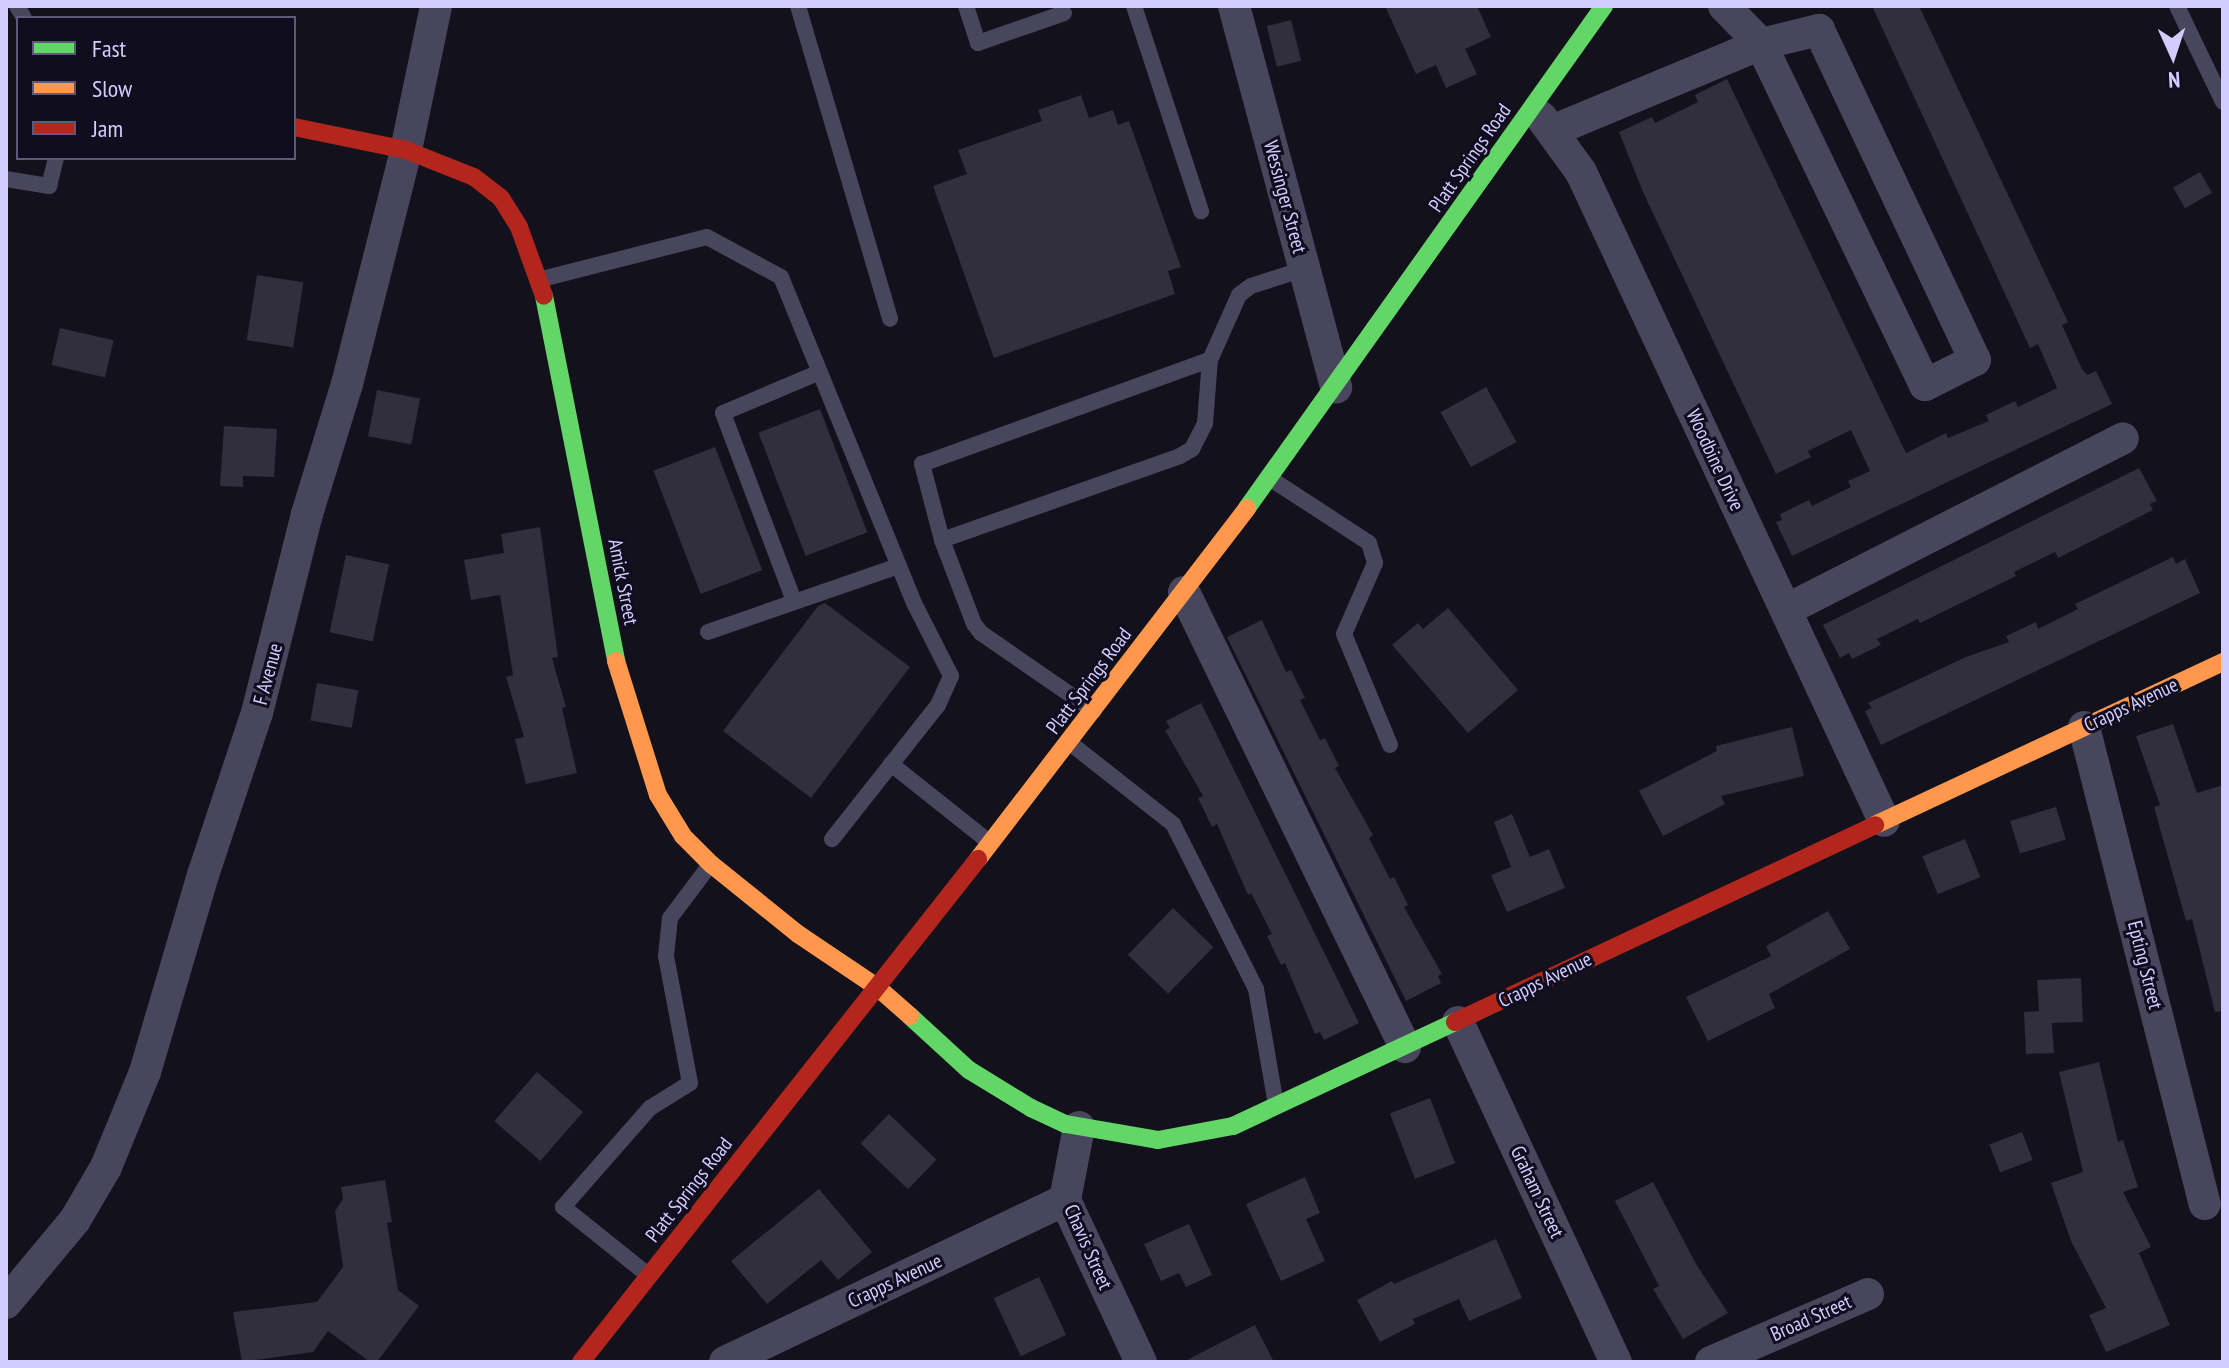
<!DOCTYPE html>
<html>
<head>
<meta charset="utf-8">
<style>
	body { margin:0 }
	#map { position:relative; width:2229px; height:1368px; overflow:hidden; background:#13111b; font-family:"PT Sans Narrow",sans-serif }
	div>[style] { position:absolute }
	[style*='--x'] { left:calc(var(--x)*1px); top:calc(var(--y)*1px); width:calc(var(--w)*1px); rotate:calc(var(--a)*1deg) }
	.building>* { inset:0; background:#312e3d; transform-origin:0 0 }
	.lane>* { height:16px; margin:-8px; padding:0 8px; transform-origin:8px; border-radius:8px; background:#48465c }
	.street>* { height:32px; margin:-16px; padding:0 16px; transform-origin:16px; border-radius:16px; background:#48465c }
	.fast>* { height:18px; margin:-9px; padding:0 9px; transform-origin:9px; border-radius:9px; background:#63d668 }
	.slow>* { height:18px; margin:-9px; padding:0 9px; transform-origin:9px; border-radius:9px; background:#ff974d }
	.jam>* { height:18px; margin:-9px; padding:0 9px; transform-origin:9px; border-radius:9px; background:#b3261e }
	span { translate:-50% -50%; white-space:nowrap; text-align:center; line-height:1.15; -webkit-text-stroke:6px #100d1f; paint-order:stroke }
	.street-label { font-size:20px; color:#d3ccfe }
	.frame { position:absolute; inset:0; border:8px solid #d3ccfe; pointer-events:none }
	.legend { position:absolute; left:16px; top:16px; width:280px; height:144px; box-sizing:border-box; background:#100d1f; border:2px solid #5e5978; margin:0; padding:10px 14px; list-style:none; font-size:24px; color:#d3ccfe }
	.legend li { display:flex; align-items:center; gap:16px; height:40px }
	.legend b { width:40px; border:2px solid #5e5978 }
	.north { position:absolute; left:2133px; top:16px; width:80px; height:80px; -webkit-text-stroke:6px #100d1f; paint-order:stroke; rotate:177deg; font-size:22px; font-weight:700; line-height:32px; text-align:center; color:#d3ccfe }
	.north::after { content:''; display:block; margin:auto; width:28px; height:36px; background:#d3ccfe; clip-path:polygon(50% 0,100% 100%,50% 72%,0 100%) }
</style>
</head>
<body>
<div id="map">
	<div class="building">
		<div style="clip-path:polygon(1385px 6px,1477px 6px,1491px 37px,1465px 49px,1477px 74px,1446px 88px,1436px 65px,1416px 74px)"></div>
		<div style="clip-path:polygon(1872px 6px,1919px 6px,2068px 322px,2062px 325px,2082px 369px,2087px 375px,2096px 371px,2112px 404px,1792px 556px,1776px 522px,1782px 520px,1780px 514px,1809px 500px,1812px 506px,1851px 487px,1848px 481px,1870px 471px,1851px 430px,1808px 451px,1811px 457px,1776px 474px,1643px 192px,1619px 132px,1652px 117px,1655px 123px,1698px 102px,1695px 95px,1727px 79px,1906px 453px,1946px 433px,1948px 438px,1989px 421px,1986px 415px,2015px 401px,2018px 407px,2057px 388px,2038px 344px,2030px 348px)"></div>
		<div style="left:1291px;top:20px;width:42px;height:25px;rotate:76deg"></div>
		<div style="clip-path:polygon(1081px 95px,1089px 118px,1113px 110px,1118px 125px,1129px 121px,1181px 267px,1168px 271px,1175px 294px,994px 358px,933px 186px,967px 174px,958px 150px,1042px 121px,1038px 110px)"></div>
		<div style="left:2200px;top:172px;width:24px;height:31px;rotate:60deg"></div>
		<div style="left:257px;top:275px;width:47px;height:66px;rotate:9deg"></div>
		<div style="left:60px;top:328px;width:55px;height:38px;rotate:13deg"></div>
		<div style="left:1486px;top:387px;width:63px;height:52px;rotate:61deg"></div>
		<div style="left:377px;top:390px;width:44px;height:47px;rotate:11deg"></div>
		<div style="left:820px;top:409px;width:132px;height:66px;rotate:69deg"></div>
		<div style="clip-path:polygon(224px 426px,277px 429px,274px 477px,243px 476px,243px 487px,220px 486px)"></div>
		<div style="left:715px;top:447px;width:132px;height:66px;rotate:69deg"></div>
		<div style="clip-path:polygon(2139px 468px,2157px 501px,2150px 504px,2153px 510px,2058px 558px,2055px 552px,2014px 572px,2016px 576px,1920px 623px,1918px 619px,1877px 639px,1881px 645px,1852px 659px,1849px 653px,1840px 658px,1823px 625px)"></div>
		<div style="clip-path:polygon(540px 527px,558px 657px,552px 658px,566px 707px,562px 708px,577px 773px,526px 784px,515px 739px,524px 737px,506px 677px,513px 675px,500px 595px,471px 600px,464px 560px,504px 553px,501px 534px)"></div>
		<div style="left:346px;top:555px;width:44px;height:79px;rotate:12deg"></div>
		<div style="clip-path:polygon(2173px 557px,2176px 564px,2185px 559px,2200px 593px,1881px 745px,1865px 711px,1872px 708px,1868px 703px,1966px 657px,2009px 642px,2006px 636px,2036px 622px,2038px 629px,2078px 609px,2075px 604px)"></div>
		<div style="clip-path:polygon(825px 603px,910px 667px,811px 798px,723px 731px,818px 606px)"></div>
		<div style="clip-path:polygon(1448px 608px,1518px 690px,1468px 733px,1392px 645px,1418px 623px,1423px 629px)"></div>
		<div style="clip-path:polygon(1262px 620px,1286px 672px,1291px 670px,1305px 698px,1300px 700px,1320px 740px,1325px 738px,1339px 766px,1335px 768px,1373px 835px,1369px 838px,1390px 879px,1394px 877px,1408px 905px,1404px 907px,1442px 974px,1438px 976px,1441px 983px,1406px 1001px,1227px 637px)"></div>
		<div style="left:317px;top:683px;width:42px;height:38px;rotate:10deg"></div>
		<div style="clip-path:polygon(1201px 703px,1359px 1023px,1324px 1040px,1320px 1032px,1315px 1034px,1285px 963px,1281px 965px,1267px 936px,1272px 934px,1251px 893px,1248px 895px,1217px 824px,1212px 827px,1198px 798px,1203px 796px,1165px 730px,1170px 728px,1166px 721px)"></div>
		<div style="clip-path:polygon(2173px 724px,2197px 793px,2223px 785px,2223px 1011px,2215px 1012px,2192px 919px,2186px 921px,2154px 807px,2160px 805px,2136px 736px)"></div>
		<div style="clip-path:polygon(1792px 727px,1804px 776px,1721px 796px,1725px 804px,1663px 836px,1639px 791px,1717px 751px,1716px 746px)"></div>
		<div style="left:2056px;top:807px;width:34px;height:48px;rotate:73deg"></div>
		<div style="clip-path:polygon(1512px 814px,1530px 857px,1549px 849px,1565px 888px,1507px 912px,1491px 875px,1511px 867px,1494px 822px)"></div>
		<div style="left:1965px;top:839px;width:41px;height:46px;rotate:68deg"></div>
		<div style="left:1173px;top:908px;width:56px;height:65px;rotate:44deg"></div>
		<div style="clip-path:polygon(1828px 911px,1850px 949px,1769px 994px,1775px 1008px,1708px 1041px,1686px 997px,1771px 956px,1766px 946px)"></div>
		<div style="clip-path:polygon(2081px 978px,2083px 1022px,2052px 1023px,2054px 1053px,2026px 1054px,2024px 1012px,2039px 1011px,2037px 980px)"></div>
		<div style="clip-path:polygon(2099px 1062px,2118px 1142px,2123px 1140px,2138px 1187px,2123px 1192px,2151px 1247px,2139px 1253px,2170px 1325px,2106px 1352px,2089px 1315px,2106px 1308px,2071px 1241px,2051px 1183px,2083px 1172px,2059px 1072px)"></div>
		<div style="left:537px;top:1072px;width:61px;height:65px;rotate:41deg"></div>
		<div style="left:1430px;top:1098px;width:70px;height:43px;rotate:69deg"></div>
		<div style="left:889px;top:1114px;width:66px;height:41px;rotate:44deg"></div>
		<div style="left:2022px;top:1132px;width:30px;height:35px;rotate:69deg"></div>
		<div style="clip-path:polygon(1305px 1177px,1320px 1213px,1306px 1219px,1325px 1261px,1281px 1281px,1246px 1204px)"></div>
		<div style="clip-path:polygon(385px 1180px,392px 1222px,387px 1223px,398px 1290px,419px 1306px,377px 1362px,370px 1362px,328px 1331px,313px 1352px,242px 1362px,233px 1312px,317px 1302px,343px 1267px,335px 1211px,343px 1199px,341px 1187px)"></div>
		<div style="clip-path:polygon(1653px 1182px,1696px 1264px,1728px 1313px,1683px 1339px,1653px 1289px,1659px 1286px,1615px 1201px)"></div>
		<div style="clip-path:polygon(819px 1189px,872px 1252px,838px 1280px,821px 1260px,767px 1304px,731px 1261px)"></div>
		<div style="clip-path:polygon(1189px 1224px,1212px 1275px,1186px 1287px,1179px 1273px,1161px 1281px,1144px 1244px)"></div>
		<div style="clip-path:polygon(1496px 1239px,1522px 1298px,1469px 1321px,1459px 1299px,1413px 1319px,1415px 1324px,1380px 1342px,1357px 1300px,1392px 1281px,1394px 1284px)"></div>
		<div style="left:1039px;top:1277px;width:64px;height:50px;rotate:65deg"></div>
		<div style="clip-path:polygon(1255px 1325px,1274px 1362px,1183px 1362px)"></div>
	</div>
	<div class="lane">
		<div style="--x:17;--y:6;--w:14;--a:60"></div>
		<div style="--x:798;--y:6;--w:326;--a:73.6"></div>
		<div style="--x:966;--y:6;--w:39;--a:72"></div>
		<div style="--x:978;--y:43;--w:91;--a:-19.2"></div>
		<div style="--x:1134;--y:6;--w:216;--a:71.9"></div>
		<div style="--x:2177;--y:6;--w:106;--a:64.4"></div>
		<div style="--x:6;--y:179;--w:44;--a:9.2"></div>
		<div style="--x:49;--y:186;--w:29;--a:-76"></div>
		<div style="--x:542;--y:279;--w:170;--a:-14.3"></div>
		<div style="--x:707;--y:237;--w:84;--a:28.4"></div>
		<div style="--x:781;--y:277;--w:352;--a:67.8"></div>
		<div style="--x:914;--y:603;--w:82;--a:63.1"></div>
		<div style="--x:951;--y:676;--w:32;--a:114"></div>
		<div style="--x:938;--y:705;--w:171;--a:128.3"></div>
		<div style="--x:1271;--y:479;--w:117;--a:33.1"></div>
		<div style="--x:1369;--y:543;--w:21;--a:73"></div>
		<div style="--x:1375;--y:563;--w:77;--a:113.6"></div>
		<div style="--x:1344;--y:634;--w:120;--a:67.5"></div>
		<div style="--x:942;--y:540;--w:252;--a:-19.4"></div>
		<div style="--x:1180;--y:456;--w:14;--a:-30"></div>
		<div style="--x:1192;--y:449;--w:29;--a:-63"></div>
		<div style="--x:1205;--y:423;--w:63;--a:-85.5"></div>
		<div style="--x:794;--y:601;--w:201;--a:-110.7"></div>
		<div style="--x:723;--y:413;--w:105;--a:-22.9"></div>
		<div style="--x:708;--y:632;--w:202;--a:-19.1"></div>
		<div style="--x:1094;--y:711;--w:137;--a:-145.4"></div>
		<div style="--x:981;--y:633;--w:11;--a:-128"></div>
		<div style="--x:974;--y:624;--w:90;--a:-110.9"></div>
		<div style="--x:942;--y:540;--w:79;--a:-104.7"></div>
		<div style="--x:922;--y:464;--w:306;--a:-19.9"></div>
		<div style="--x:1210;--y:360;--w:71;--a:-66"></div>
		<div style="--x:1239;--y:295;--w:15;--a:-37"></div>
		<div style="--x:1251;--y:286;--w:56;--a:-17.8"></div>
		<div style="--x:1070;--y:743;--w:131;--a:38.2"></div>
		<div style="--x:1173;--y:824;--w:185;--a:63.3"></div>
		<div style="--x:1256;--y:989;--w:118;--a:80.2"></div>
		<div style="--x:891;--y:764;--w:125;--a:38.5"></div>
		<div style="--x:648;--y:1275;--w:109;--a:-141.3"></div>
		<div style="--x:563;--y:1207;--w:132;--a:-48.7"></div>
		<div style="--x:650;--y:1108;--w:47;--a:-32"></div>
		<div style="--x:690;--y:1083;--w:129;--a:-100.7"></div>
		<div style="--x:666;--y:956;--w:38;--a:-84"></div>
		<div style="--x:670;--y:918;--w:66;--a:-53"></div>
	</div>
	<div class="street">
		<div style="--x:1234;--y:6;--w:395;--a:75"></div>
		<div style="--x:1541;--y:117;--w:68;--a:54"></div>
		<div style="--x:1581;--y:172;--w:716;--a:64.97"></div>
		<div style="--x:1552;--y:131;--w:226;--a:-22.6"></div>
		<div style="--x:1761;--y:44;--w:60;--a:-13.6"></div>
		<div style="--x:1819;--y:30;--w:365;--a:64.7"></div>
		<div style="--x:1975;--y:360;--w:56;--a:153.4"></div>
		<div style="--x:1925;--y:385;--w:378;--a:-115.7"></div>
		<div style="--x:1761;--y:44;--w:53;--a:-134.2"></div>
		<div style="--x:1184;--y:592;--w:506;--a:64.09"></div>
		<div style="--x:1786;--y:610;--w:378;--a:-27"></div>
		<div style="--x:2084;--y:727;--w:492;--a:75.8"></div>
		<div style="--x:1458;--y:1022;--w:375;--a:65.1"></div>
		<div style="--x:1079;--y:1127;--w:74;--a:100.9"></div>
		<div style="--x:1065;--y:1200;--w:179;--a:64.9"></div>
		<div style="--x:6;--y:1303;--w:108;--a:-50.3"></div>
		<div style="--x:75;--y:1220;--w:61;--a:-59.7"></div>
		<div style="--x:106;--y:1167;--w:103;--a:-67.7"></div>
		<div style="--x:145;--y:1072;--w:205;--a:-73.6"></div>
		<div style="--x:203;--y:875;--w:171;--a:-71.6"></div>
		<div style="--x:257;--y:713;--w:205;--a:-75.9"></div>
		<div style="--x:307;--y:514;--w:136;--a:-72.9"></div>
		<div style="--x:347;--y:384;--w:241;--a:-75.8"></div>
		<div style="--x:406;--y:150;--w:147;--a:-78.2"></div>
		<div style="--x:725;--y:1362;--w:377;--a:-25.5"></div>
		<div style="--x:1711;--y:1362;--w:171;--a:-23.4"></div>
	</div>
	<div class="fast">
		<div style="--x:544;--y:296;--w:372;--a:78.8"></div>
		<div style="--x:1247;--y:508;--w:616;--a:-54.58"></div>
		<div style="--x:910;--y:1016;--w:80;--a:42.5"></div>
		<div style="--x:969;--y:1070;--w:73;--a:31.5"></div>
		<div style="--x:1031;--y:1108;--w:38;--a:25"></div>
		<div style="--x:1066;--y:1124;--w:93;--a:9.9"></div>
		<div style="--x:1158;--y:1140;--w:76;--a:-10.6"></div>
		<div style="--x:1233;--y:1126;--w:245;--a:-25.1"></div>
	</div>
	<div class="slow">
		<div style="--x:616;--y:661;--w:140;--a:72.6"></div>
		<div style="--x:658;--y:795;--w:48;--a:58.6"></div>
		<div style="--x:683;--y:836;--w:40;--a:45"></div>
		<div style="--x:711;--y:864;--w:112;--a:38.8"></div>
		<div style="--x:798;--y:934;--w:95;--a:33.9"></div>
		<div style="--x:877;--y:987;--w:44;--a:41.3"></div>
		<div style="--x:1875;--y:825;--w:384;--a:-25.1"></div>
		<div style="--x:978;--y:859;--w:442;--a:-52.5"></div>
	</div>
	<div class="jam">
		<div style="--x:294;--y:127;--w:114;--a:11.6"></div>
		<div style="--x:406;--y:150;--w:73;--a:21.7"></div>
		<div style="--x:474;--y:177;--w:34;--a:38"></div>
		<div style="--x:501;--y:198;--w:34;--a:58"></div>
		<div style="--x:519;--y:227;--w:73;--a:70.1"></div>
		<div style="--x:1455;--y:1022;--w:464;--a:-25.1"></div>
		<div style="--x:581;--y:1362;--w:641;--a:-51.72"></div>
	</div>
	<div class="street-label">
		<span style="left:1470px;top:158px;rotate:-55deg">Platt Springs Road</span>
		<span style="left:1285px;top:197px;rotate:75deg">Wessinger Street</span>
		<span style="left:1715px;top:460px;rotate:65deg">Woodbine Drive</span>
		<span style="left:623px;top:582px;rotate:79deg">Amick Street</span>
		<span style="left:268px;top:674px;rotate:-75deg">F Avenue</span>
		<span style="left:1089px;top:681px;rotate:-53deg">Platt Springs Road</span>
		<span style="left:2131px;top:705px;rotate:-25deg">Crapps Avenue</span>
		<span style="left:2145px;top:965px;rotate:76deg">Epting Street</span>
		<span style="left:1545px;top:980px;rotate:-26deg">Crapps Avenue</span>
		<span style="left:689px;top:1190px;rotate:-52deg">Platt Springs Road</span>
		<span style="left:1537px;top:1192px;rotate:65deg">Graham Street</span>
		<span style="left:1088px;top:1247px;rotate:66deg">Chavis Street</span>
		<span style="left:895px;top:1281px;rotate:-25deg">Crapps Avenue</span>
		<span style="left:1811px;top:1318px;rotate:-24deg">Broad Street</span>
	</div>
	<div class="frame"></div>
	<ul class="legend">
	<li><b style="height:10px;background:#63d668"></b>Fast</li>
	<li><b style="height:10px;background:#ff974d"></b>Slow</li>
	<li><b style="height:10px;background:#b3261e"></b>Jam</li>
	</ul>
	<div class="north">N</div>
</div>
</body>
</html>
